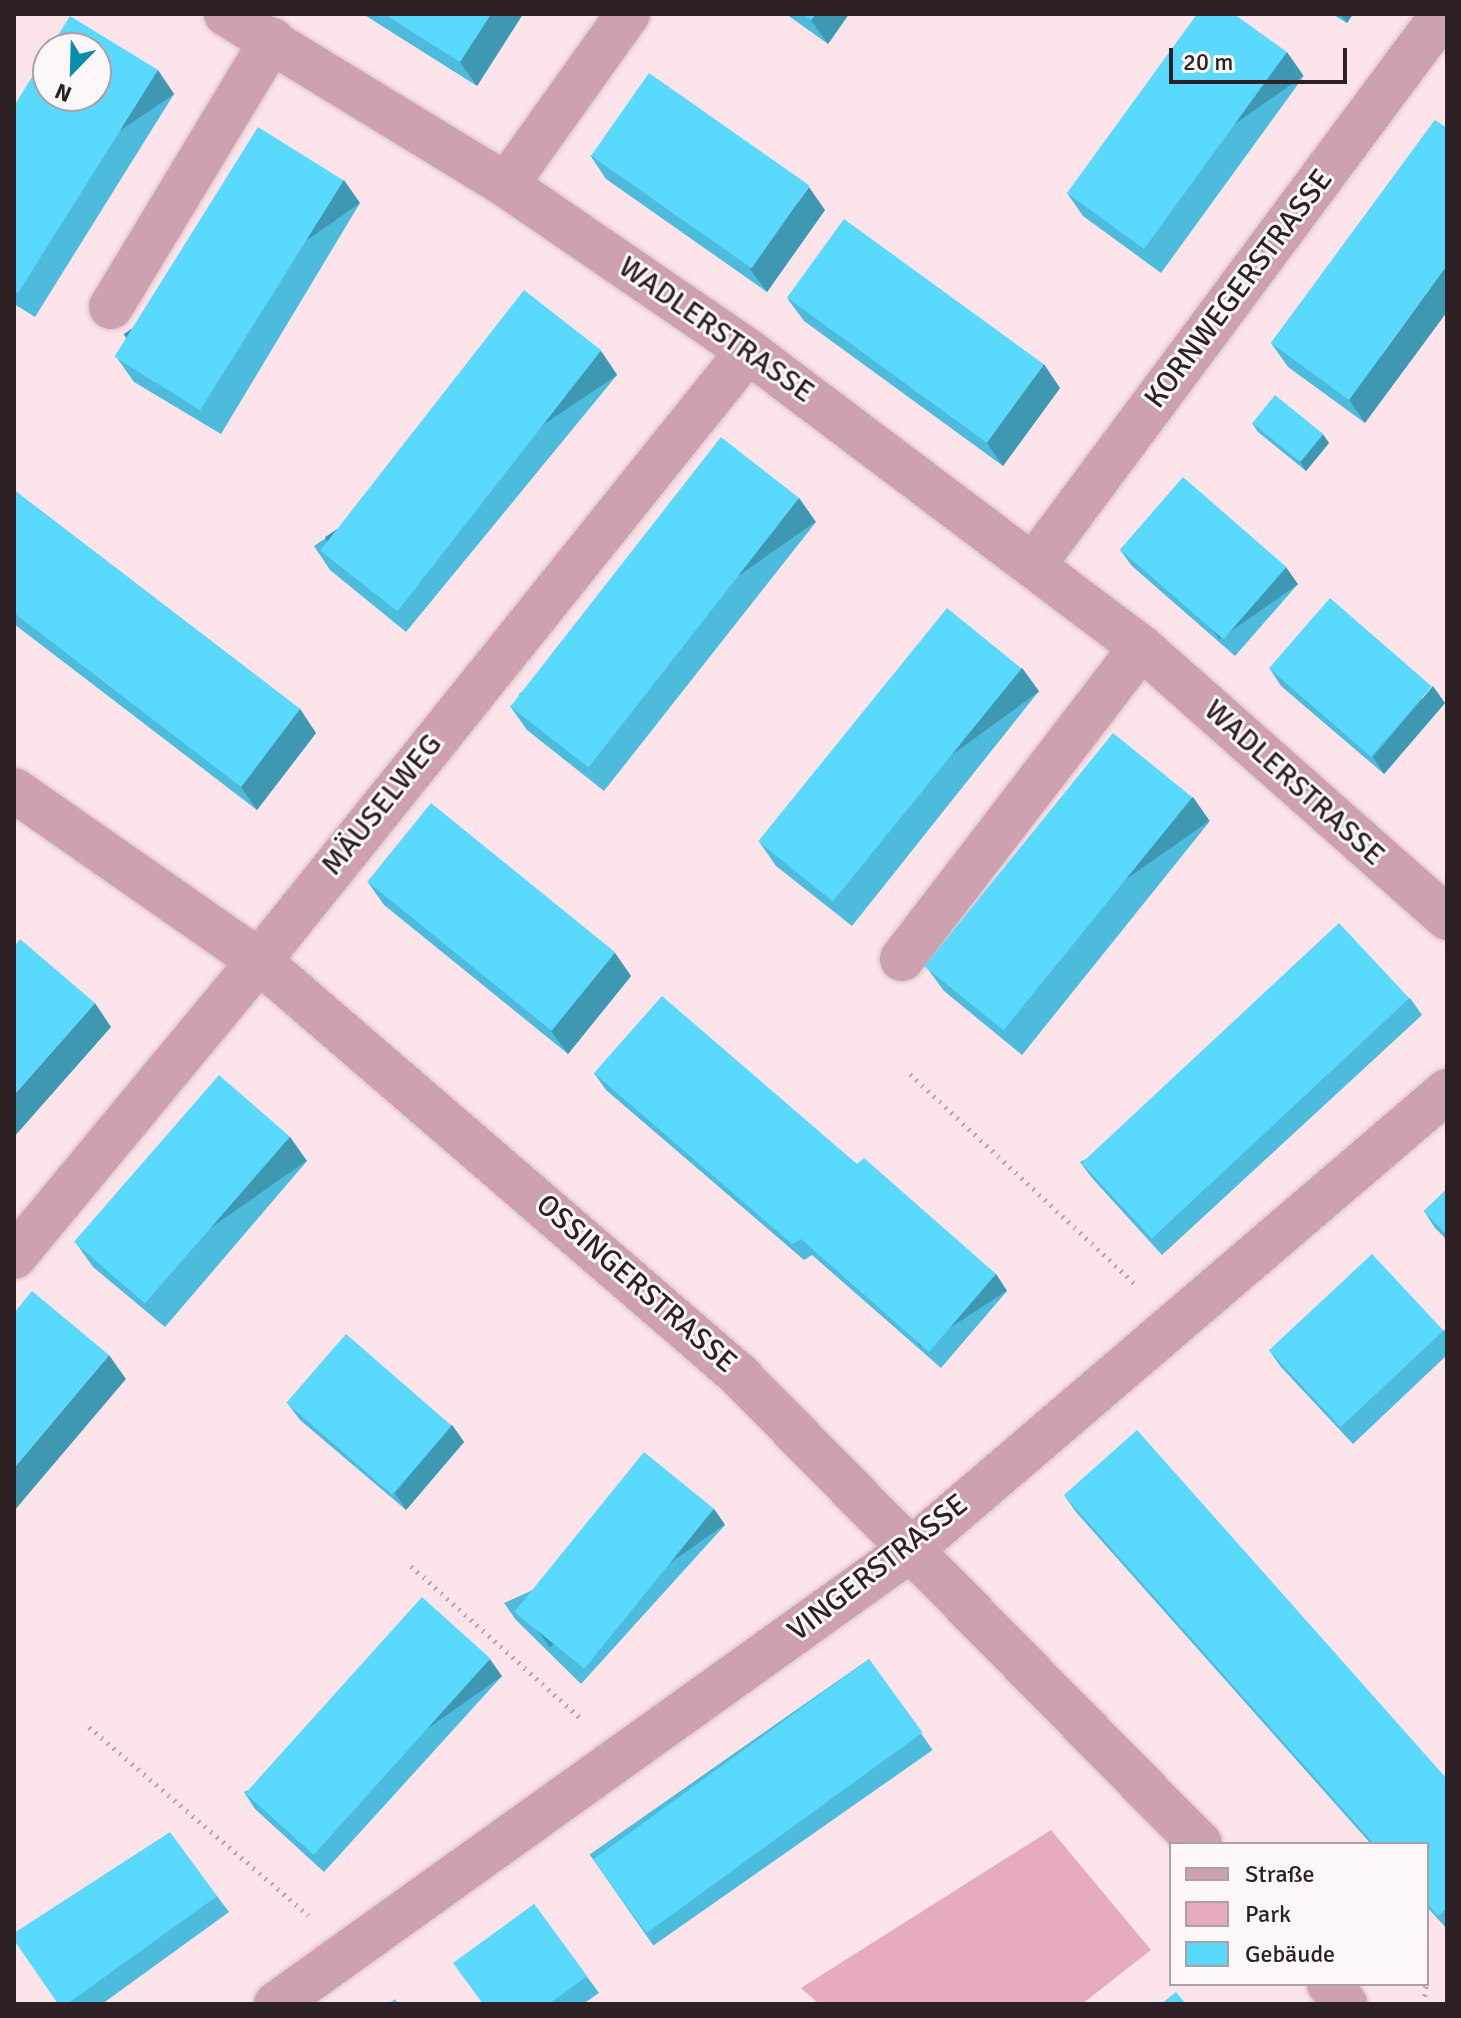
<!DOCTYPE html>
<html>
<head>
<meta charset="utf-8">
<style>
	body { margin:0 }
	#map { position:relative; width:1461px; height:2018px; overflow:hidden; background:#fde4eb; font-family:Signika,sans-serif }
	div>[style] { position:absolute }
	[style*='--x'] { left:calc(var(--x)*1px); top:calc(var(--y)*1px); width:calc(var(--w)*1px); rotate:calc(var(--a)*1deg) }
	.green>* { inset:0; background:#e7abbe }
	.path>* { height:5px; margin-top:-2.5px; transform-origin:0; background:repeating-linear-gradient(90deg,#baa6ac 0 2px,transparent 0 8px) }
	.roads { filter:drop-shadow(0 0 2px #d8c1c7) drop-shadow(0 0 2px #d8c1c7) }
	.minor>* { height:44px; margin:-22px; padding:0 22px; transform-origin:22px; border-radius:22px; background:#cda1af }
	.tertiary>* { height:44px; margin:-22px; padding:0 22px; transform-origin:22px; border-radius:22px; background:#cda1af }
	.wall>* { inset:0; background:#4dbbdb; transform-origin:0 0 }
	.shaded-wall>* { inset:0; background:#3f98b2; transform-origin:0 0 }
	.building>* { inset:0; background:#5ad9ff; transform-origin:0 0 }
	span { translate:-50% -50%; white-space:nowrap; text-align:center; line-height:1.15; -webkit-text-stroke:6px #fdf7f8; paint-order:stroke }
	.street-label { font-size:30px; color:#2d2125 }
	.frame { position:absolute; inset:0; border:16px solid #2d2125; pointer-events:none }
	.legend { position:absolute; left:1169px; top:1842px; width:260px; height:144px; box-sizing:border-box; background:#fdf7f8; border:2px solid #aaa1a4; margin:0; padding:10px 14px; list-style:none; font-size:24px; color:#2d2125 }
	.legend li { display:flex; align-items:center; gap:16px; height:40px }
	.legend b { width:40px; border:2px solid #aaa1a4 }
	.north { position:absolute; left:32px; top:32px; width:80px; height:80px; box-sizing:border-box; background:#fdf7f8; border:2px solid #aaa1a4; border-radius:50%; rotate:203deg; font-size:22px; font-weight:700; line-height:32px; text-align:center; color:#2d2125 }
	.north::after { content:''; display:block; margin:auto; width:28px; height:36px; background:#0a8ead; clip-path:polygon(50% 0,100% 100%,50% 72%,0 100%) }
	.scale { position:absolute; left:1169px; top:48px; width:178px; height:36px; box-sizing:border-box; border:4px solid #2d2125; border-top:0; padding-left:10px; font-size:24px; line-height:28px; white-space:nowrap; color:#2d2125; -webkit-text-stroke:6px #fdf7f8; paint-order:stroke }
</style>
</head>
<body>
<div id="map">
	<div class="green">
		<div style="clip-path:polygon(1051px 1830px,1151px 1950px,1082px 2004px,819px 2004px,801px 1988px)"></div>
	</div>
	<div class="path">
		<div style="--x:910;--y:1074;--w:311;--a:43"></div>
		<div style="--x:411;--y:1566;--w:232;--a:41.9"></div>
		<div style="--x:89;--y:1727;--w:289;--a:40.6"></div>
		<div style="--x:1424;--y:2004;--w:20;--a:-84"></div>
	</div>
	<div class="roads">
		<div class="minor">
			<div style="--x:226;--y:14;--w:328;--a:31.4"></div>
			<div style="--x:506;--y:185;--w:293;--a:34.4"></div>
			<div style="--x:748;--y:351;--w:492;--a:37"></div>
			<div style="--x:1141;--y:647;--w:409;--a:41.5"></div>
			<div style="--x:506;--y:185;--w:210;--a:-54.5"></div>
			<div style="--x:111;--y:307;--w:312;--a:-58.9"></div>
			<div style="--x:1035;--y:563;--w:684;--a:-53.38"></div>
			<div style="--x:902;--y:959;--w:393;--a:-52.5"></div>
			<div style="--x:14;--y:1257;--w:384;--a:-50.4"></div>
			<div style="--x:259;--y:961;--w:782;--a:-51.28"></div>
			<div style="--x:276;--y:2004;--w:783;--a:-35.6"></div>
			<div style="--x:913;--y:1548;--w:703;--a:-40.56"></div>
		</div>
		<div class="tertiary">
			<div style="--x:14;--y:790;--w:299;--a:34.9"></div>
			<div style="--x:259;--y:961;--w:632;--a:40.77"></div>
			<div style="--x:738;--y:1374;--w:659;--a:45.49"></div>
			<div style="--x:1329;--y:1984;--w:26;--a:51"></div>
		</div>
	</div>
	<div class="wall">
		<div style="clip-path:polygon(363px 14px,523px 14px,477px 86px)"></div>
		<div style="clip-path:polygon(786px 14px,849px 14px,828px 44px)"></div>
		<div style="clip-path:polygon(1332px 14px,1353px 14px,1347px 23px)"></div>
		<div style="clip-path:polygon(1304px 76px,1161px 273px,1083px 216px,1067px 193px)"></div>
		<div style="clip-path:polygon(174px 94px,35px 317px,14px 304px,14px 106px)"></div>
		<div style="clip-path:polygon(1435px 120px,1365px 423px,1288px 367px,1271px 343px)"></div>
		<div style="clip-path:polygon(590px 155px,825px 210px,767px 292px,606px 179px)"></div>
		<div style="clip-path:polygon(360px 203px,221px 434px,134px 382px,117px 358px)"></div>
		<div style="clip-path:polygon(787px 298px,1060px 388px,1003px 466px,804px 321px)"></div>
		<div style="clip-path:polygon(601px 351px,617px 375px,406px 632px,330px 570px,314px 546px)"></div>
		<div style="clip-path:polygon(1252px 423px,1329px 443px,1306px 471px,1258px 432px)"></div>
		<div style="clip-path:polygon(14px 490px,300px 709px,316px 733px,257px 810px,14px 624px)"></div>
		<div style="clip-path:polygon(799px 498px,816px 522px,604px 791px,527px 730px,510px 706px)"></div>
		<div style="clip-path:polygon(1120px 550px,1298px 584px,1235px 656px,1132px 566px)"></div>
		<div style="clip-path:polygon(1022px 668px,1039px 691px,852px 926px,776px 866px,760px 843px)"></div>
		<div style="clip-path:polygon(1270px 669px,1445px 703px,1384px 774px,1281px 686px)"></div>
		<div style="clip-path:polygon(1210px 821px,1022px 1055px,944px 991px,927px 968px)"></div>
		<div style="clip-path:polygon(367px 881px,615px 953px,631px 976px,568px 1054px,384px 905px)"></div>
		<div style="clip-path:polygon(1410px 998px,1422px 1015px,1162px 1255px,1092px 1178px,1080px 1162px)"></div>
		<div style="clip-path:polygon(594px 1073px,857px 1164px,996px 1274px,1007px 1291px,941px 1368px,812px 1255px,804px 1260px,606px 1090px)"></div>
		<div style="clip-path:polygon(290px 1137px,307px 1161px,165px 1327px,93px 1267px,76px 1243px)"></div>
		<div style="clip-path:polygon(1447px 1189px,1447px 1240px,1435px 1228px,1424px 1211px)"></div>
		<div style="clip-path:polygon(1444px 1330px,1447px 1334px,1447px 1355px,1353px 1444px,1281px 1367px,1269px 1350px)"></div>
		<div style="clip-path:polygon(288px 1404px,452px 1425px,464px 1442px,406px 1510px,300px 1420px)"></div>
		<div style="clip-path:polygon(1064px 1495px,1447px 1779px,1447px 1929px,1427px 1907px,1427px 1844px,1371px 1844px,1076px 1512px)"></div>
		<div style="clip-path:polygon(714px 1509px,725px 1525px,581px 1684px,516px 1620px,504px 1603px)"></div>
		<div style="left:869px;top:1659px;width:111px;height:341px;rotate:55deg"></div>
		<div style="clip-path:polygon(502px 1676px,324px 1872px,255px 1809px,244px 1792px)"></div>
		<div style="clip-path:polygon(217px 1896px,229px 1912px,102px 2004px,58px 2004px)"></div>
		<div style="clip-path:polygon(534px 1904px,599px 1993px,583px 2004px,482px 2004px)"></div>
	</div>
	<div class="shaded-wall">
		<div style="clip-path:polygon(491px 14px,523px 14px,477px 86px,460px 62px)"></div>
		<div style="clip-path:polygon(816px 14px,849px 14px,828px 44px,811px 20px)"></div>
		<div style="clip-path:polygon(1340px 14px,1353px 14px,1347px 23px)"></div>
		<div style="left:1287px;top:52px;width:29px;height:243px;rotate:55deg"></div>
		<div style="left:158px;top:70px;width:29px;height:263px;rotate:56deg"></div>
		<div style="left:344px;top:180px;width:28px;height:269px;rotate:55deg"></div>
		<div style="clip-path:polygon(809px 187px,825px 210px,767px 292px,750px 269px)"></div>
		<div style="clip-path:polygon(1447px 265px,1447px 312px,1365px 423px,1349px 400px)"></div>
		<div style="left:601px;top:351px;width:29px;height:333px;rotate:56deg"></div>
		<div style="clip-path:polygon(1044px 364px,1060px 388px,1003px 466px,987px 443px)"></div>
		<div style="clip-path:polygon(1323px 434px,1329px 443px,1306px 471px,1300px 462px)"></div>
		<div style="left:799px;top:498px;width:29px;height:342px;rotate:55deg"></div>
		<div style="left:1286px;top:567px;width:21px;height:96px;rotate:55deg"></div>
		<div style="left:1022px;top:668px;width:29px;height:300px;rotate:54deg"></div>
		<div style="clip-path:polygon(1433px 686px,1445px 703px,1384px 774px,1373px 757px)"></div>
		<div style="clip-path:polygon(300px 709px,316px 733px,257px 810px,241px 787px)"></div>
		<div style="left:1193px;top:797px;width:29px;height:300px;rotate:55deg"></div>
		<div style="clip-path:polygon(615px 953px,631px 976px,568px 1054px,551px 1031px)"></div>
		<div style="clip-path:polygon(95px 1003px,111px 1027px,14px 1137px,14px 1095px)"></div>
		<div style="left:290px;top:1137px;width:29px;height:219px;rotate:55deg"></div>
		<div style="left:996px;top:1274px;width:20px;height:103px;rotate:57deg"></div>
		<div style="clip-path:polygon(109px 1355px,126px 1379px,14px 1511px,14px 1468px)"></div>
		<div style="clip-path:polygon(452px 1425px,464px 1442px,406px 1510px,395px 1493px)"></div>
		<div style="left:714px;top:1509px;width:19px;height:214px;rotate:55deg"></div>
		<div style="left:490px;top:1659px;width:21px;height:265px;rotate:55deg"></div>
	</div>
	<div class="building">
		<div style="clip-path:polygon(384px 14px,491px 14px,460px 62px)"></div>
		<div style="clip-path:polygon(803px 14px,816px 14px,811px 20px)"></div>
		<div style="clip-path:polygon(1197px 14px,1234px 14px,1287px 52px,1144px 249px,1067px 193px)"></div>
		<div style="clip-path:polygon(70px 16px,158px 70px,18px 293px,14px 291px,14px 106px,48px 51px,48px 96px,96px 96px,96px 48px,50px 48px)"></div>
		<div style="left:649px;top:73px;width:196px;height:101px;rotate:35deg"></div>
		<div style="clip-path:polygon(1435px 120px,1447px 128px,1447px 265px,1349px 400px,1271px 343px)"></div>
		<div style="left:258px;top:127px;width:101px;height:271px;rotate:32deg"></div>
		<div style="left:844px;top:219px;width:247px;height:97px;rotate:36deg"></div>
		<div style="left:524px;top:290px;width:98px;height:331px;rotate:38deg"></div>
		<div style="left:1275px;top:395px;width:62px;height:36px;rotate:39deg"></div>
		<div style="left:721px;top:437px;width:99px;height:342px;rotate:38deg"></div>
		<div style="left:1183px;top:477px;width:137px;height:96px;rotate:41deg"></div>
		<div style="clip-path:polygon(14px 490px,300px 709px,241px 787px,14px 613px)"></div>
		<div style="left:1330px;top:598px;width:135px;height:93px;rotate:41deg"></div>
		<div style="left:947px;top:608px;width:96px;height:300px;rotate:39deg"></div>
		<div style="left:1113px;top:733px;width:102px;height:300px;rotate:39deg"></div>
		<div style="left:431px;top:803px;width:237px;height:101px;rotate:39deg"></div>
		<div style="left:1339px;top:923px;width:103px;height:352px;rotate:47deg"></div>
		<div style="clip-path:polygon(20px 939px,95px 1003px,14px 1095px,14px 947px)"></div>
		<div style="clip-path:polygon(662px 996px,857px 1164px,864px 1158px,996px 1274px,929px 1352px,801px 1239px,792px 1244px,594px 1073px)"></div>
		<div style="left:219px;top:1075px;width:94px;height:221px;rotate:41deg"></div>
		<div style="clip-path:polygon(1447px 1189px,1447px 1235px,1424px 1211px)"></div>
		<div style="left:1372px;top:1254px;width:105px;height:141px;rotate:47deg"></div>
		<div style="clip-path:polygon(32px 1291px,109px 1355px,14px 1468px,14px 1313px)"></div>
		<div style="left:346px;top:1334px;width:140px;height:91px;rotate:41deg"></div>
		<div style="clip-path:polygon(1137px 1430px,1447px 1779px,1447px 1908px,1438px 1916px,1427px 1903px,1427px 1844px,1374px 1844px,1064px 1495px)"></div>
		<div style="left:644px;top:1452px;width:90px;height:206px;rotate:39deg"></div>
		<div style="left:422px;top:1597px;width:92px;height:264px;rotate:42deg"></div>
		<div style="left:869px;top:1659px;width:91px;height:341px;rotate:54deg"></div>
		<div style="clip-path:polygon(170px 1832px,217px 1896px,67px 2004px,58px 2004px,14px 1940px,14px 1933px)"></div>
		<div style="clip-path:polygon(534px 1904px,587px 1976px,549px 2004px,483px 2004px,453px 1963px)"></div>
		<div style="clip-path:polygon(1176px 1992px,1186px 2004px,1161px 2004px)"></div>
		<div style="clip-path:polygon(395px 1999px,398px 2004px,388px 2004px)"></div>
	</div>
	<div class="street-label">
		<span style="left:1239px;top:289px;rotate:-53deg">KORNWEGERSTRASSE</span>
		<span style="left:716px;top:330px;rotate:35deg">WADLERSTRASSE</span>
		<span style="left:1294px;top:783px;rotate:42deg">WADLERSTRASSE</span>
		<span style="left:382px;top:805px;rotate:-51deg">MÄUSELWEG</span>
		<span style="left:636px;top:1284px;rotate:41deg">OSSINGERSTRASSE</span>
		<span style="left:878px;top:1568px;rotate:-38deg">VINGERSTRASSE</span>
	</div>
	<div class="frame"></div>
	<ul class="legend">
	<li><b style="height:10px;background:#cda1af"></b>Straße</li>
	<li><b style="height:22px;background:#e7abbe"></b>Park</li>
	<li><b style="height:22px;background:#5ad9ff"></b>Gebäude</li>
	</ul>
	<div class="north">N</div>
	<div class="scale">20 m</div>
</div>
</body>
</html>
